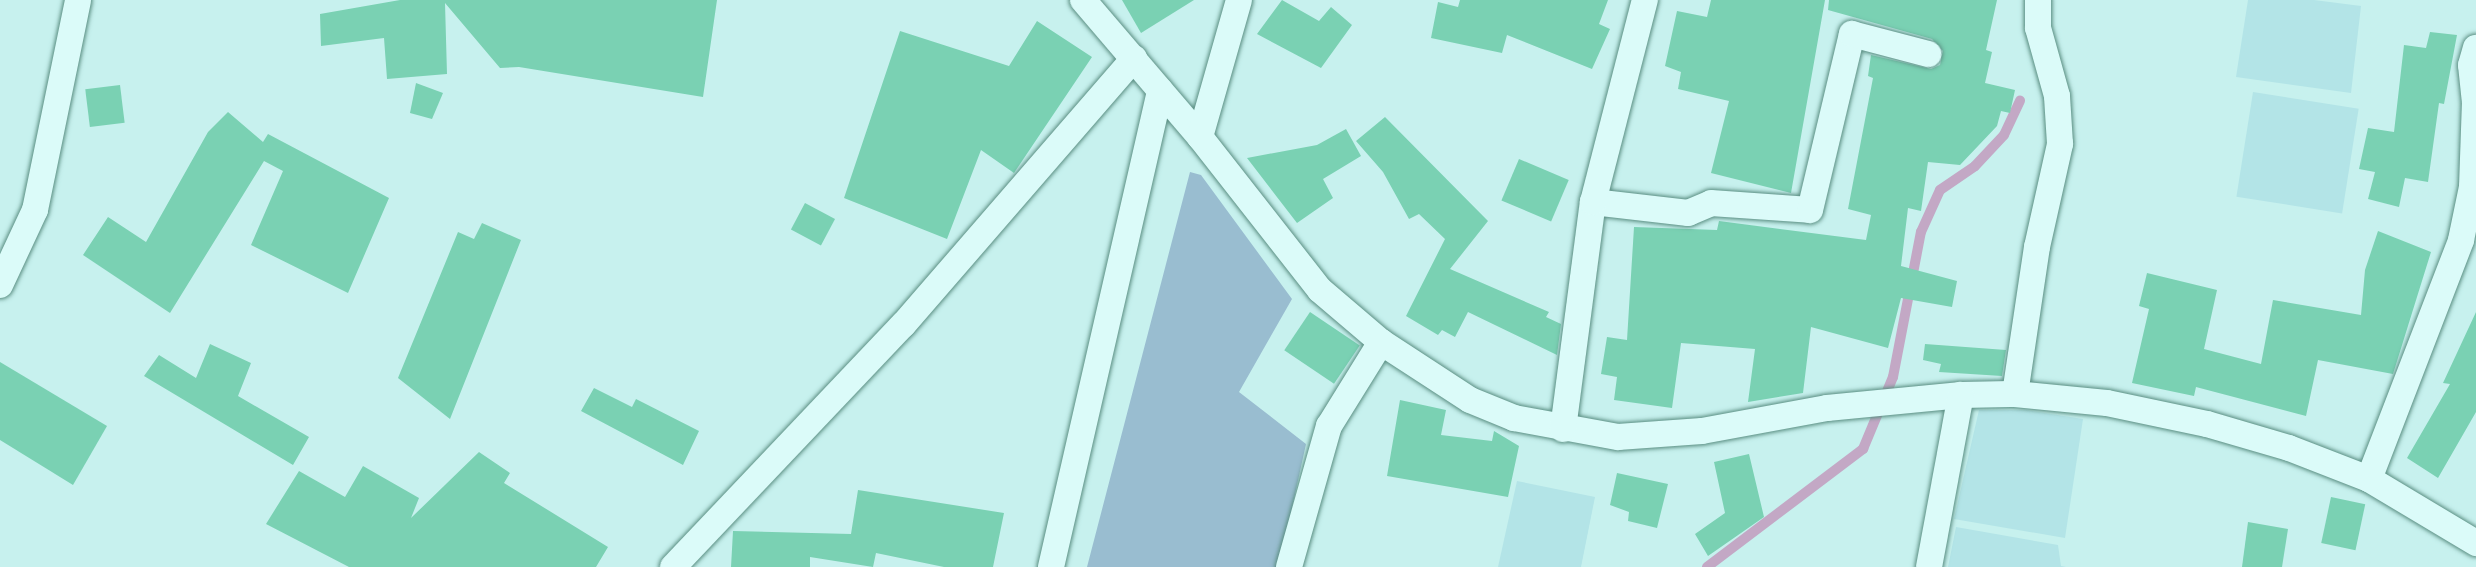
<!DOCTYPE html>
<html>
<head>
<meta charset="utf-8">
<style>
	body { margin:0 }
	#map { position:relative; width:2476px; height:567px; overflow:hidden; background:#c7f1ee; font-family:"Crimson Pro",serif }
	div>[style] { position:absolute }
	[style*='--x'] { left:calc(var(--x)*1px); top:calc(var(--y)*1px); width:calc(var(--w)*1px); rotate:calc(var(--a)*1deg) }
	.farmland>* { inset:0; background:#b3e4e7; transform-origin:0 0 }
	.green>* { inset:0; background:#99bdd0 }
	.stream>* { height:10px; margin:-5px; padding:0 5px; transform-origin:5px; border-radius:5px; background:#c3a8c5 }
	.building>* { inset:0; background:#7ad1b3; transform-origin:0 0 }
	.roads { filter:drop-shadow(0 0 2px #5a8e82) drop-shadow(0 0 2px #5a8e82) }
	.minor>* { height:26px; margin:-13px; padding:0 13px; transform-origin:13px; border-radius:13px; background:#dbfbf9 }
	span { translate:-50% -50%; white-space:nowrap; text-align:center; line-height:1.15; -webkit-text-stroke:6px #d7f8f6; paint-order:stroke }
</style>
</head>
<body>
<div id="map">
	<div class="farmland">
		<div style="clip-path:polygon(2248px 0,2314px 0,2361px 6px,2351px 93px,2236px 77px)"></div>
		<div style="left:2253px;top:92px;width:107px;height:106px;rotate:9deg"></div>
		<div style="clip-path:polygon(1979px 410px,2026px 410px,2083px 419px,2065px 538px,1954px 519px)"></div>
		<div style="clip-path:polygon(1517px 481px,1595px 497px,1581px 567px,1498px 567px)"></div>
		<div style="clip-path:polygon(1956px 527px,2058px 545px,2061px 566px,2066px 567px,1948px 567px)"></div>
	</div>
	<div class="green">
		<div style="clip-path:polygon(1190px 172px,1201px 175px,1292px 299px,1239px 392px,1306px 444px,1279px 567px,1087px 567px)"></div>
	</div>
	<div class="stream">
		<div style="--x:1707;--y:567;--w:196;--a:-37.1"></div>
		<div style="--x:1863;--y:449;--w:78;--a:-67.4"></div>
		<div style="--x:1893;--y:377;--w:148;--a:-79.1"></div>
		<div style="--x:1921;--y:232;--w:46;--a:-65.7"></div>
		<div style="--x:1940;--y:190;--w:42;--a:-34.4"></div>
		<div style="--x:1975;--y:166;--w:42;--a:-46.9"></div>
		<div style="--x:2004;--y:135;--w:38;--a:-65"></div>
	</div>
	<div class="building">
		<div style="clip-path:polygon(400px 0,717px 0,703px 97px,519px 67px,500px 68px,445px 3px,447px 74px,387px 79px,384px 38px,321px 46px,320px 14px)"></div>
		<div style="clip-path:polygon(1122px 0,1194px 0,1141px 33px)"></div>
		<div style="clip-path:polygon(1282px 0,1319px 21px,1331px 7px,1352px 25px,1321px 68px,1257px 34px)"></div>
		<div style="clip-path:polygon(1460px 0,1608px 0,1599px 24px,1610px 29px,1592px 69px,1507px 35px,1502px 53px,1431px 38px,1438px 2px,1458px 7px)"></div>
		<div style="clip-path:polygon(1711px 0,1825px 0,1791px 193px,1711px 173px,1729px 101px,1678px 89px,1681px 72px,1665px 66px,1677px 11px,1707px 17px)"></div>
		<div style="clip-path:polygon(1829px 0,1997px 0,1986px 50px,1992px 52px,1985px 83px,2015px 90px,2010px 113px,2001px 111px,1997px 126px,1960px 165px,1928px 162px,1921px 211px,1908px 208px,1901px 266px,1957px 281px,1952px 307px,1901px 298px,1888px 348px,1811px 327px,1803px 393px,1748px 402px,1755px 349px,1681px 343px,1672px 408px,1614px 400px,1617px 377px,1601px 374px,1607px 337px,1627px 340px,1634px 227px,1717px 230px,1719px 221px,1866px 240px,1871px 215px,1848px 209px,1873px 78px,1868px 76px,1871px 55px,1931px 69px,1940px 65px,1943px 51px,1932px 39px,1828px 10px)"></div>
		<div style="clip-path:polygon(1037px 21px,1092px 57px,1014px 173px,981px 150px,947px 239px,844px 198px,900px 31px,1009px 66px)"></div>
		<div style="clip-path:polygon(2430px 32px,2457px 35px,2444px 104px,2439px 103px,2428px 182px,2405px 178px,2399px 207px,2368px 199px,2375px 172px,2359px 169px,2368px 128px,2394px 132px,2404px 45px,2426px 48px)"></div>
		<div style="clip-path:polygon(416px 83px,443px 93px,432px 119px,410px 113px)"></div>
		<div style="left:120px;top:85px;width:38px;height:35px;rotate:83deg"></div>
		<div style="clip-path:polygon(228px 112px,263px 142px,268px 134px,389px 198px,348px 293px,251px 245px,283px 171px,264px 161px,170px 313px,83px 255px,108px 217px,146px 242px,208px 132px)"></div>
		<div style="clip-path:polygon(1385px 117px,1488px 221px,1450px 269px,1549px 312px,1546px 317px,1561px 324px,1557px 355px,1468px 312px,1455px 337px,1442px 330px,1438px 335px,1406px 316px,1445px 239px,1419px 214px,1409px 219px,1383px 172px,1356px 141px)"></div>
		<div style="clip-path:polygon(1346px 129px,1361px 156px,1323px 179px,1333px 198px,1297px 223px,1247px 158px,1317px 145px)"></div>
		<div style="left:1519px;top:159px;width:54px;height:45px;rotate:23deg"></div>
		<div style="left:805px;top:203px;width:34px;height:30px;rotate:28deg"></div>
		<div style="clip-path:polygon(482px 223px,521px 240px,450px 419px,398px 378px,458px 232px,474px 239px)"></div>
		<div style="clip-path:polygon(2378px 231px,2431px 252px,2393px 374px,2318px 360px,2306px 416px,2196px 387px,2194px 396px,2132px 383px,2149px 309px,2139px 306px,2147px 273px,2217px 290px,2204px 349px,2261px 364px,2273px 300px,2361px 315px,2365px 270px)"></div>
		<div style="left:1310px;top:312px;width:60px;height:46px;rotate:34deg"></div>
		<div style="clip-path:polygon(2476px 312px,2476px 412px,2438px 478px,2407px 458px,2450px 384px,2443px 383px)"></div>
		<div style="clip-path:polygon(210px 344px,251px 363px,238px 396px,309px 437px,293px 465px,144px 376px,159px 355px,196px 378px)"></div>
		<div style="clip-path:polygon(1925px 344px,2006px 350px,2002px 376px,1939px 372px,1941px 364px,1923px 360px)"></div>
		<div style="clip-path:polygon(0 362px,107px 426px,73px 485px,0 440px)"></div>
		<div style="clip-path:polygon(594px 388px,632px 407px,636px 399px,699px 431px,683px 465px,581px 411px)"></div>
		<div style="clip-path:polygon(1400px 400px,1446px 410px,1441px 435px,1492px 441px,1494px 431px,1519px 446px,1508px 497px,1387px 476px)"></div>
		<div style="clip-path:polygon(479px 452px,510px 473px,504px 483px,608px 547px,596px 567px,349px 567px,266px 524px,299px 471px,345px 497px,363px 466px,419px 498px,411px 518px)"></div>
		<div style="clip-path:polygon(1749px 454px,1764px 517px,1708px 556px,1695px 534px,1725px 513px,1714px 462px)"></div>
		<div style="clip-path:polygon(1617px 473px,1668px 484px,1657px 528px,1628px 521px,1629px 512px,1610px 505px)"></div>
		<div style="clip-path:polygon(858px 490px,1004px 513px,993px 567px,944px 567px,876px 553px,873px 567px,810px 557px,810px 567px,731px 567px,733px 531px,851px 534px)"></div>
		<div style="left:2331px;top:497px;width:35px;height:47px;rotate:12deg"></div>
		<div style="clip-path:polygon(2248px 522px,2288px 529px,2282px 567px,2242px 567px)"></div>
	</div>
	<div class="roads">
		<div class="minor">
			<div style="--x:1083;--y:0;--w:180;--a:49.5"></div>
			<div style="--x:1200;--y:137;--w:194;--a:51.9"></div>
			<div style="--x:1320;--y:290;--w:80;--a:40.4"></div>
			<div style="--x:1381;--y:342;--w:106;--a:33.1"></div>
			<div style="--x:1470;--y:400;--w:48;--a:22.2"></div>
			<div style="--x:1514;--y:418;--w:106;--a:10.4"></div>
			<div style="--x:1618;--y:437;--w:84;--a:-4.1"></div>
			<div style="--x:1702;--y:431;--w:127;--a:-10.4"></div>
			<div style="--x:1827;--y:408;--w:135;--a:-5.5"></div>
			<div style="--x:1961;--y:395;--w:54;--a:-1.1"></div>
			<div style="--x:2015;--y:394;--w:92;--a:5.6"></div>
			<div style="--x:2107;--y:403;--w:102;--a:11.9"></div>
			<div style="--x:2207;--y:424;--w:85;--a:16.3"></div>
			<div style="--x:2289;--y:448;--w:86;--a:21.2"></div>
			<div style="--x:2369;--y:479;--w:125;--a:30.9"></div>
			<div style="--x:1200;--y:137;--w:142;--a:-74.1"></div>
			<div style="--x:1593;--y:202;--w:96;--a:6.6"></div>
			<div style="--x:1688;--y:213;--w:25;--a:-23"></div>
			<div style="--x:1711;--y:203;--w:99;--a:4"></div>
			<div style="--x:1810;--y:210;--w:181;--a:-76.6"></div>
			<div style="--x:1852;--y:34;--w:79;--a:14.7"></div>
			<div style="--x:0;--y:285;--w:83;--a:-65"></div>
			<div style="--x:35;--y:210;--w:214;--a:-78.4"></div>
			<div style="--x:2015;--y:394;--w:149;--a:-81.5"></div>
			<div style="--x:2037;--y:247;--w:106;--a:-77.4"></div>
			<div style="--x:2060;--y:144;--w:48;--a:-93.6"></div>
			<div style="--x:2057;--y:96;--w:71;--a:-105.6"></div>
			<div style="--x:2038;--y:28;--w:28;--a:-90"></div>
			<div style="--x:1563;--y:429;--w:229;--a:-82.5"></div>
			<div style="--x:1593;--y:202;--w:209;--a:-75.6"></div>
			<div style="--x:2369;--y:479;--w:256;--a:-68.9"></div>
			<div style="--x:2461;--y:240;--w:54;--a:-78.3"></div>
			<div style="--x:2472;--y:187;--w:84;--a:-88"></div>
			<div style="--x:2475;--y:103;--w:38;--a:-96"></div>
			<div style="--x:2471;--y:65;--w:18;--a:-74"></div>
			<div style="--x:673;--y:567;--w:334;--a:-46.5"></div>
			<div style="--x:903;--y:325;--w:353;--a:-49.1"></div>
			<div style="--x:1051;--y:567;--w:489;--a:-77.1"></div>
			<div style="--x:1289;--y:567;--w:147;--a:-74.2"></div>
			<div style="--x:1329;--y:426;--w:99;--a:-58.2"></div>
			<div style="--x:1929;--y:567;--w:175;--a:-79.5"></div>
		</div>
	</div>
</div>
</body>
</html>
